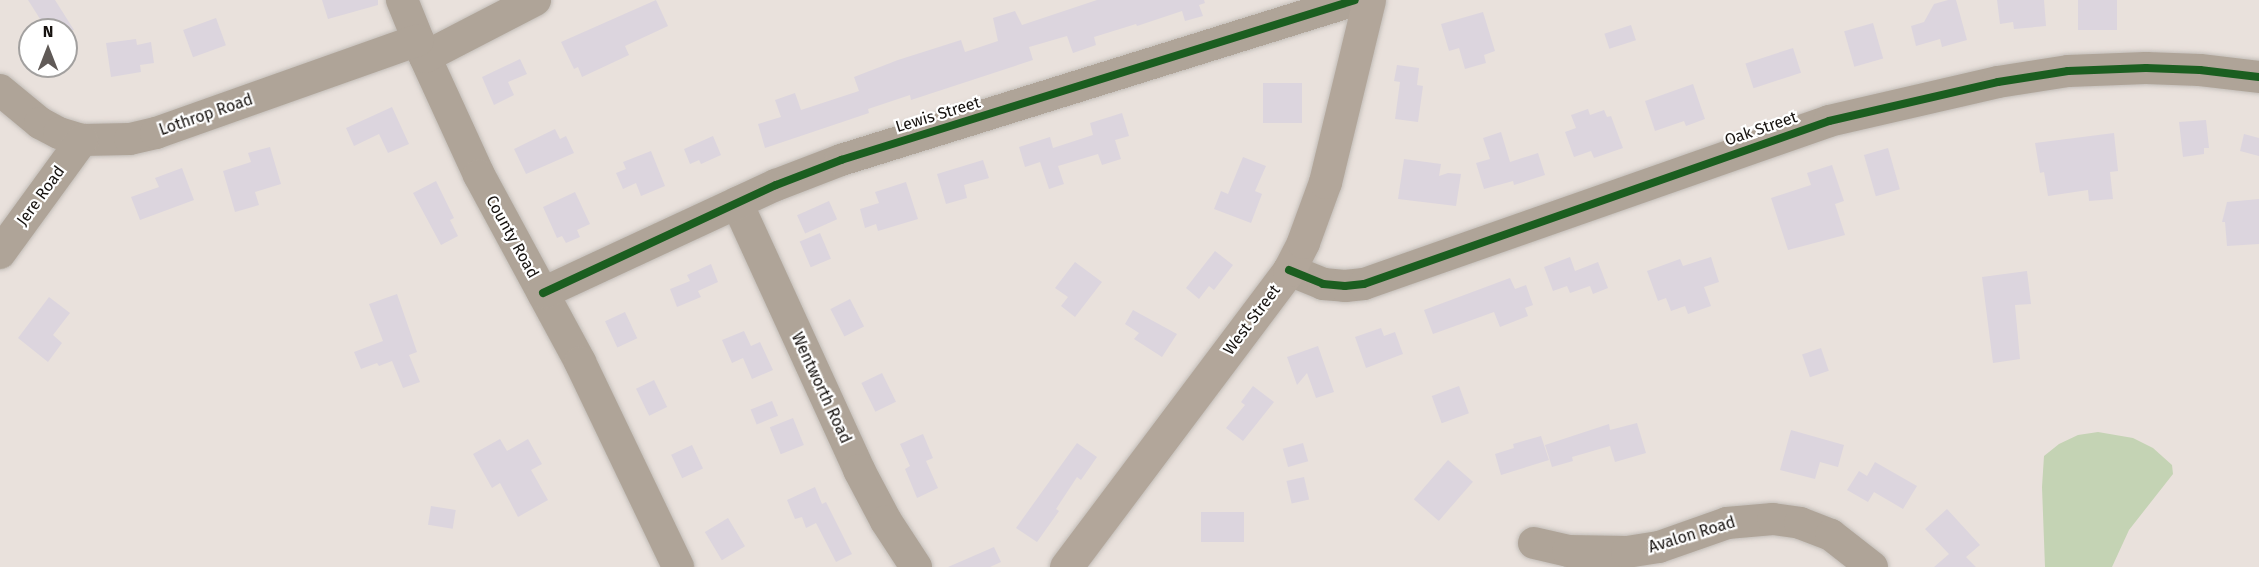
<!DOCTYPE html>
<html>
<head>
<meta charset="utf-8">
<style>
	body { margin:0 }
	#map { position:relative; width:2259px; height:567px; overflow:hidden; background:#e9e1dc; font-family:"Fira Sans",sans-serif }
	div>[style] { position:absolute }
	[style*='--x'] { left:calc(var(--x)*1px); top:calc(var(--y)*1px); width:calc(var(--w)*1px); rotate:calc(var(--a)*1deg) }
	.green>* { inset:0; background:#c4d3b4 }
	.building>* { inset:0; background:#dcd5de; transform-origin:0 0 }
	.roads { filter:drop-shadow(0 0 2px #c2bdb8) drop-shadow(0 0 2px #c2bdb8) }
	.minor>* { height:32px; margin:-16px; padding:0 16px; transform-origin:16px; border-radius:16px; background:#afa498 }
	.major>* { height:33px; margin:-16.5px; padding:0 16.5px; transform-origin:16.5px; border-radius:16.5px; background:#b2a69a }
	.cycleway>* { height:8px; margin:-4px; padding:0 4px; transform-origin:4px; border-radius:4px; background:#1b5e20 }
	span { translate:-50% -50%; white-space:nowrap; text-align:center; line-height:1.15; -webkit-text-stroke:4.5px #fff; paint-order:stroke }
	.street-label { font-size:16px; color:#16120f }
	.north { position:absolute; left:18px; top:18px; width:60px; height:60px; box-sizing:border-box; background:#fff; border:2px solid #a2a09f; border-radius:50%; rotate:0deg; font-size:16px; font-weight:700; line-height:24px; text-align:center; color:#16120f }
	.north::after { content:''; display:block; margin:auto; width:21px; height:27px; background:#605a57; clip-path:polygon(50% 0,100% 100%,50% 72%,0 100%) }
</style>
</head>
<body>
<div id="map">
	<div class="green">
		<div style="clip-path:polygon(2098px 432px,2133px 438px,2153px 448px,2172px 465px,2173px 474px,2129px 530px,2112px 567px,2045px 567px,2042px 487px,2044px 456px,2059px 444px,2078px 435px)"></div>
	</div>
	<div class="building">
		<div style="clip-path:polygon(28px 0,55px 0,74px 30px,47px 30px)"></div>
		<div style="clip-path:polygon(322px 0,378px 0,378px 5px,328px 19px)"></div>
		<div style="clip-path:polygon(656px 0,668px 26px,625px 46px,629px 55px,582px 77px,578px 67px,574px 69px,561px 42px)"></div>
		<div style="clip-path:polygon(1097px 0,1204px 0,1205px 3px,1199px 5px,1203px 16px,1185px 21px,1182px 11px,1137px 26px,1136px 24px,1094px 37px,1096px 45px,1073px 53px,1067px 36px,1029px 47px,1033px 60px,911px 100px,910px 95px,868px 109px,869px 113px,765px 148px,758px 124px,781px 117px,775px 100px,795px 93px,801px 110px,859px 91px,854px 77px,898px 60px,961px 40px,965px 52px,998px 41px,993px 18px,1015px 11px,1022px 25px)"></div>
		<div style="clip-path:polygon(1948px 0,1956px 0,1967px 40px,1942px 47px,1940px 39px,1916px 46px,1911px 26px,1924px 22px,1934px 4px)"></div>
		<div style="clip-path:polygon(1997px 0,2044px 0,2046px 26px,2014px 29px,2013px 22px,2000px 24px)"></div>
		<div style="left:2078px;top:0;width:39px;height:30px"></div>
		<div style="clip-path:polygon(1483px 12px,1495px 51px,1484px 55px,1486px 63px,1465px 69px,1459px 48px,1449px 51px,1441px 24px)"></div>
		<div style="left:216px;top:18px;width:29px;height:35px;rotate:70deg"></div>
		<div style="left:1873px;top:23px;width:37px;height:30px;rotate:74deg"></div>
		<div style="left:1631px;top:25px;width:16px;height:28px;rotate:72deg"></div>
		<div style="clip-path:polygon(136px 39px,137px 45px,151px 42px,154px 63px,140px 65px,141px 72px,111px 77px,106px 43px)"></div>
		<div style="left:1793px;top:48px;width:26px;height:50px;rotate:72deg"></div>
		<div style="clip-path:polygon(520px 59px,527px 74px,508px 82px,514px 95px,494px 105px,482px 77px)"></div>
		<div style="clip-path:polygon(1397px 65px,1419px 68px,1417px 85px,1423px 86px,1418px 122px,1395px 119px,1400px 82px,1394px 81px)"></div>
		<div style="left:1263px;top:83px;width:39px;height:40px"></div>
		<div style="clip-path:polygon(1693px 84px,1705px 119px,1686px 126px,1684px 121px,1655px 131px,1645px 101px)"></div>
		<div style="clip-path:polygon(392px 107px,409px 144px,388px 153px,379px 134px,354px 146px,346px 128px)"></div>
		<div style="clip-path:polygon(1588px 109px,1590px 115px,1604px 110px,1607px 117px,1611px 116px,1623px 148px,1594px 158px,1591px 151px,1574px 157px,1565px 132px,1576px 128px,1571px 115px)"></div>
		<div style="clip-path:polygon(1122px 113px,1129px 136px,1115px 140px,1121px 159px,1102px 165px,1098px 154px,1058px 166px,1064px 184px,1049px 189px,1040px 162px,1025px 167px,1019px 147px,1050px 137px,1053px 148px,1093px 135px,1090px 123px)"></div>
		<div style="clip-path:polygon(2206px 120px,2209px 148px,2204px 148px,2204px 154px,2183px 157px,2179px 122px)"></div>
		<div style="clip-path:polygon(555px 129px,560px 139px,566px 136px,574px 153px,526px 174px,514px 149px)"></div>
		<div style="clip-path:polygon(1501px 132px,1510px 162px,1538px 153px,1545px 175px,1514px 185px,1513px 181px,1484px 189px,1476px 163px,1490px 159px,1483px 138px)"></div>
		<div style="clip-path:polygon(2114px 133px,2118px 171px,2110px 172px,2113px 199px,2089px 201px,2088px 190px,2048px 196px,2044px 172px,2040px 173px,2035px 143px)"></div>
		<div style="clip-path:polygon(2244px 134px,2259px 138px,2259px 156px,2240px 151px)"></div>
		<div style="clip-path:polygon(713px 136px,721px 155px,701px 164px,699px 160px,690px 164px,684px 149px)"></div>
		<div style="clip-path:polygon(270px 147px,281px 184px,255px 192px,259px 205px,235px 212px,223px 171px,251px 162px,248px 153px)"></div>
		<div style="left:1888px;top:148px;width:43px;height:25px;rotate:74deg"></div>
		<div style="clip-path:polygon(651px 151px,665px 186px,641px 196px,636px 183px,623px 189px,616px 173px,626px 169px,623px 162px)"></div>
		<div style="clip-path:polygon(1243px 157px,1266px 166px,1255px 191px,1262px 194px,1251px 223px,1214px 209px,1221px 191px,1228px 194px)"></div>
		<div style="clip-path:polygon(1404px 159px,1441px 164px,1439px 176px,1448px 173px,1461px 174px,1456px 206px,1398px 199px)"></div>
		<div style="clip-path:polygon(983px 160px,989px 178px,964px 185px,967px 198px,946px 204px,937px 174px)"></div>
		<div style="clip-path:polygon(1832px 165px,1844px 201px,1835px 204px,1845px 235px,1788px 250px,1771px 198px,1811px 185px,1807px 173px)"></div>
		<div style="clip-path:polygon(182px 168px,194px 200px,140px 220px,131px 197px,159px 187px,155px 178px)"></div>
		<div style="clip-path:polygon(436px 181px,454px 218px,450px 220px,458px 236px,441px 245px,413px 193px)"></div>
		<div style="clip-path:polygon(906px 182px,918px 219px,878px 231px,876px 224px,865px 228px,860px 209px,879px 203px,875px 192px)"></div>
		<div style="clip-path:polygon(575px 192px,590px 224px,577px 230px,580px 237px,566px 243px,562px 236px,557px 238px,543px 207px)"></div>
		<div style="clip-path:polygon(2259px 199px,2259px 244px,2227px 246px,2225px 222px,2222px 222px,2227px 202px)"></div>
		<div style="left:829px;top:201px;width:20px;height:35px;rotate:66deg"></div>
		<div style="left:820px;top:233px;width:28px;height:22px;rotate:67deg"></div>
		<div style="clip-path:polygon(1215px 251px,1233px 265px,1214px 290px,1209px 286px,1199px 299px,1186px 288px)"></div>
		<div style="clip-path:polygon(1570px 257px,1575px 271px,1598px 262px,1608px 288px,1593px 294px,1590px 286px,1570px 293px,1567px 286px,1553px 291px,1544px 267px)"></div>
		<div style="clip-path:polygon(1711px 257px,1719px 282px,1704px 287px,1711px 306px,1688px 314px,1685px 306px,1671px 311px,1666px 298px,1658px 301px,1647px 271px,1680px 259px,1683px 266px)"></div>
		<div style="clip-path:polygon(1075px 262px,1102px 282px,1075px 317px,1061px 306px,1068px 297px,1055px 288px)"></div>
		<div style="clip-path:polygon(711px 264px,718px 282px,698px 291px,701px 297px,677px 307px,670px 289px,690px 281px,687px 275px)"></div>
		<div style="clip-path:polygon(2027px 271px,2031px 304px,2015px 305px,2020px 359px,1993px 363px,1982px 277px)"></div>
		<div style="clip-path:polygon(1510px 278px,1515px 289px,1526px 285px,1533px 305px,1525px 308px,1528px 316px,1500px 327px,1494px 312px,1433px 334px,1424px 310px)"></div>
		<div style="clip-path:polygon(397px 294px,417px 352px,409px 355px,420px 382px,403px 388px,392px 361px,379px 366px,377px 363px,361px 369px,354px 352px,383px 341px,369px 304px)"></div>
		<div style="clip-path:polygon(49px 297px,70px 313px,53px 335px,62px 343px,48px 362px,18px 338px)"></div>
		<div style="left:850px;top:299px;width:31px;height:22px;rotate:63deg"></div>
		<div style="clip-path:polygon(1133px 310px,1177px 334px,1162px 357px,1134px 339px,1139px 333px,1125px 324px)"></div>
		<div style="left:625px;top:312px;width:29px;height:22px;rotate:65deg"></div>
		<div style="clip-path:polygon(1381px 328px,1384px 336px,1395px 332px,1403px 354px,1366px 368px,1355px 337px)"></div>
		<div style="clip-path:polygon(744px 331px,751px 346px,760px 342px,773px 370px,752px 379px,743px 358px,732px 363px,722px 340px)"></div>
		<div style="clip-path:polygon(1318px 346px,1334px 392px,1316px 398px,1307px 373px,1297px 385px,1287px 357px)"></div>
		<div style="left:1821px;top:348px;width:24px;height:20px;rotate:71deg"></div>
		<div style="left:882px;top:373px;width:32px;height:23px;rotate:64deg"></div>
		<div style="left:654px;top:380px;width:30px;height:20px;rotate:64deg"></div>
		<div style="clip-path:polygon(1253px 386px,1274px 402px,1243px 441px,1226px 428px,1245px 405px,1241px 402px)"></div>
		<div style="left:1459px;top:386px;width:29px;height:29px;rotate:70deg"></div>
		<div style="left:772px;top:401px;width:16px;height:23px;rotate:68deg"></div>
		<div style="left:793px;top:418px;width:29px;height:25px;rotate:68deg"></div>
		<div style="clip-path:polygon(1637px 423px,1646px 453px,1615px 462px,1610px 446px,1572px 457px,1573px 461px,1552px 467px,1545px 445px,1609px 424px,1610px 430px)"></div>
		<div style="clip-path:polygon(1791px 430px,1844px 445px,1838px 467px,1820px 462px,1815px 479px,1780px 470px)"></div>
		<div style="clip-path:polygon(923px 434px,933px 458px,926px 461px,938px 488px,917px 498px,905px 469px,910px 466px,900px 444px)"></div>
		<div style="clip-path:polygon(1541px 436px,1549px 460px,1501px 475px,1495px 454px,1514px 448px,1513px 444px)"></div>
		<div style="clip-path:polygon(500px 439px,507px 451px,528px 439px,542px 464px,531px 470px,548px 500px,518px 517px,500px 483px,492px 488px,473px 454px)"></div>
		<div style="clip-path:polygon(1077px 443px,1097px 457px,1081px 480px,1077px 477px,1056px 509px,1059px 511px,1037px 542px,1016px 528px)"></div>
		<div style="left:1303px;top:443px;width:19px;height:21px;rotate:74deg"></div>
		<div style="left:692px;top:445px;width:26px;height:23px;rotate:65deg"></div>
		<div style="left:1448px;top:460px;width:33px;height:52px;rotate:41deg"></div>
		<div style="clip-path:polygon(1875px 462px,1917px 486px,1903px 509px,1874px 492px,1868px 502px,1847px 490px,1859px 471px,1867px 476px)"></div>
		<div style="left:1304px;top:477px;width:23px;height:18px;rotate:77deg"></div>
		<div style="clip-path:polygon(815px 487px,822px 504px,826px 502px,852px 554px,836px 562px,816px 523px,806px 528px,802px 517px,795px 519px,787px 500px)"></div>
		<div style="left:431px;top:506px;width:25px;height:19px;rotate:9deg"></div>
		<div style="clip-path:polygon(1947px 509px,1980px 545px,1966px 557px,1976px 567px,1934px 567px,1949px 554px,1925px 529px)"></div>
		<div style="left:1201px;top:512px;width:43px;height:30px"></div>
		<div style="left:728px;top:518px;width:33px;height:27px;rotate:59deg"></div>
		<div style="clip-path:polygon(994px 547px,1001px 562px,990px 567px,948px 567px)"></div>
	</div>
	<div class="roads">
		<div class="minor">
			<div style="--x:402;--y:0;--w:61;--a:68"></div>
			<div style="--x:425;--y:57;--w:130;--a:65.4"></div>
			<div style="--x:479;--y:175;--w:213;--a:61.6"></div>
			<div style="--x:580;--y:362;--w:227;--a:64.4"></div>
			<div style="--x:425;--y:57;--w:124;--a:-27.4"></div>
			<div style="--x:0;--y:90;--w:52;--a:39.5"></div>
			<div style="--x:40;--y:123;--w:21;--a:28"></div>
			<div style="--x:59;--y:133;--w:24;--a:17"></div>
			<div style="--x:82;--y:140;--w:48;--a:-1.2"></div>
			<div style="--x:130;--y:139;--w:27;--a:-13"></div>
			<div style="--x:156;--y:133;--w:278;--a:-19.5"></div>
			<div style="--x:737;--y:203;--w:294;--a:65.4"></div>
			<div style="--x:859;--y:470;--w:58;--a:62.1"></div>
			<div style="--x:886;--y:521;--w:55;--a:56.9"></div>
			<div style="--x:0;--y:253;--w:140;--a:-54"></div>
			<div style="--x:1289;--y:270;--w:37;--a:22"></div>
			<div style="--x:1323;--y:284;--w:22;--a:5"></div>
			<div style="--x:1345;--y:286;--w:19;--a:-6"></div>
			<div style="--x:1364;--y:284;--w:493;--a:-19.3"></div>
			<div style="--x:1829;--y:121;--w:173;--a:-13"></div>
			<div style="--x:1998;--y:82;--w:71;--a:-8.9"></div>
			<div style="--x:2068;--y:71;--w:78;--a:-2.2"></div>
			<div style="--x:2146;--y:68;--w:54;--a:2.1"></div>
			<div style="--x:2200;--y:70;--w:59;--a:6.8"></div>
			<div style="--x:543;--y:293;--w:257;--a:-24.9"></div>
			<div style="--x:776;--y:185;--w:70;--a:-21"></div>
			<div style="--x:841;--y:160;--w:538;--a:-17.29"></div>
			<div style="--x:1534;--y:543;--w:35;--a:13"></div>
			<div style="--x:1568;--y:551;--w:59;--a:1"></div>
			<div style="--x:1627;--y:552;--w:32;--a:-9"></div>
			<div style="--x:1659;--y:547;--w:72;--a:-19.4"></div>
			<div style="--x:1727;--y:523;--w:46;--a:-5"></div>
			<div style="--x:1773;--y:519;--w:27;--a:8"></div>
			<div style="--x:1800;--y:523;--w:33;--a:21"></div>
			<div style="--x:1831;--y:535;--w:52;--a:38"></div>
		</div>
		<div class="major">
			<div style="--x:1066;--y:567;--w:371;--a:-53.1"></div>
			<div style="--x:1289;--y:270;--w:31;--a:-63"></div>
			<div style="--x:1303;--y:242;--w:64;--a:-69.9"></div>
			<div style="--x:1325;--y:182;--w:187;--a:-76.4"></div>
		</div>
	</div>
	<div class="cycleway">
		<div style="--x:1289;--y:270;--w:37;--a:22"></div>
		<div style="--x:1323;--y:284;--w:22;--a:5"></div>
		<div style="--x:1345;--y:286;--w:19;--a:-6"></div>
		<div style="--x:1364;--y:284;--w:493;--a:-19.3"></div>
		<div style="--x:1829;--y:121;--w:173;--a:-13"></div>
		<div style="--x:1998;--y:82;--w:71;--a:-8.9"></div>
		<div style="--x:2068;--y:71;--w:78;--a:-2.2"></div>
		<div style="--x:2146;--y:68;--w:54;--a:2.1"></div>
		<div style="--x:2200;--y:70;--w:59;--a:6.8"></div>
		<div style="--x:543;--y:293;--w:257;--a:-24.9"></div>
		<div style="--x:776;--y:185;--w:70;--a:-21"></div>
		<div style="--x:841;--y:160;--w:538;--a:-17.29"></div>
	</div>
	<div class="street-label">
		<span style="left:206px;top:115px;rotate:-19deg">Lothrop Road</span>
		<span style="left:938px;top:115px;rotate:-17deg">Lewis Street</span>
		<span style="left:1761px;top:129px;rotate:-19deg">Oak Street</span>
		<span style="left:41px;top:196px;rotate:-54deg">Jere Road</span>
		<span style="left:512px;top:237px;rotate:61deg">County Road</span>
		<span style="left:1252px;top:320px;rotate:-53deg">West Street</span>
		<span style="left:821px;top:388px;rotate:65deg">Wentworth Road</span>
		<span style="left:1692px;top:535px;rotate:-17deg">Avalon Road</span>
	</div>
	<div class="north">N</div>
</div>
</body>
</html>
